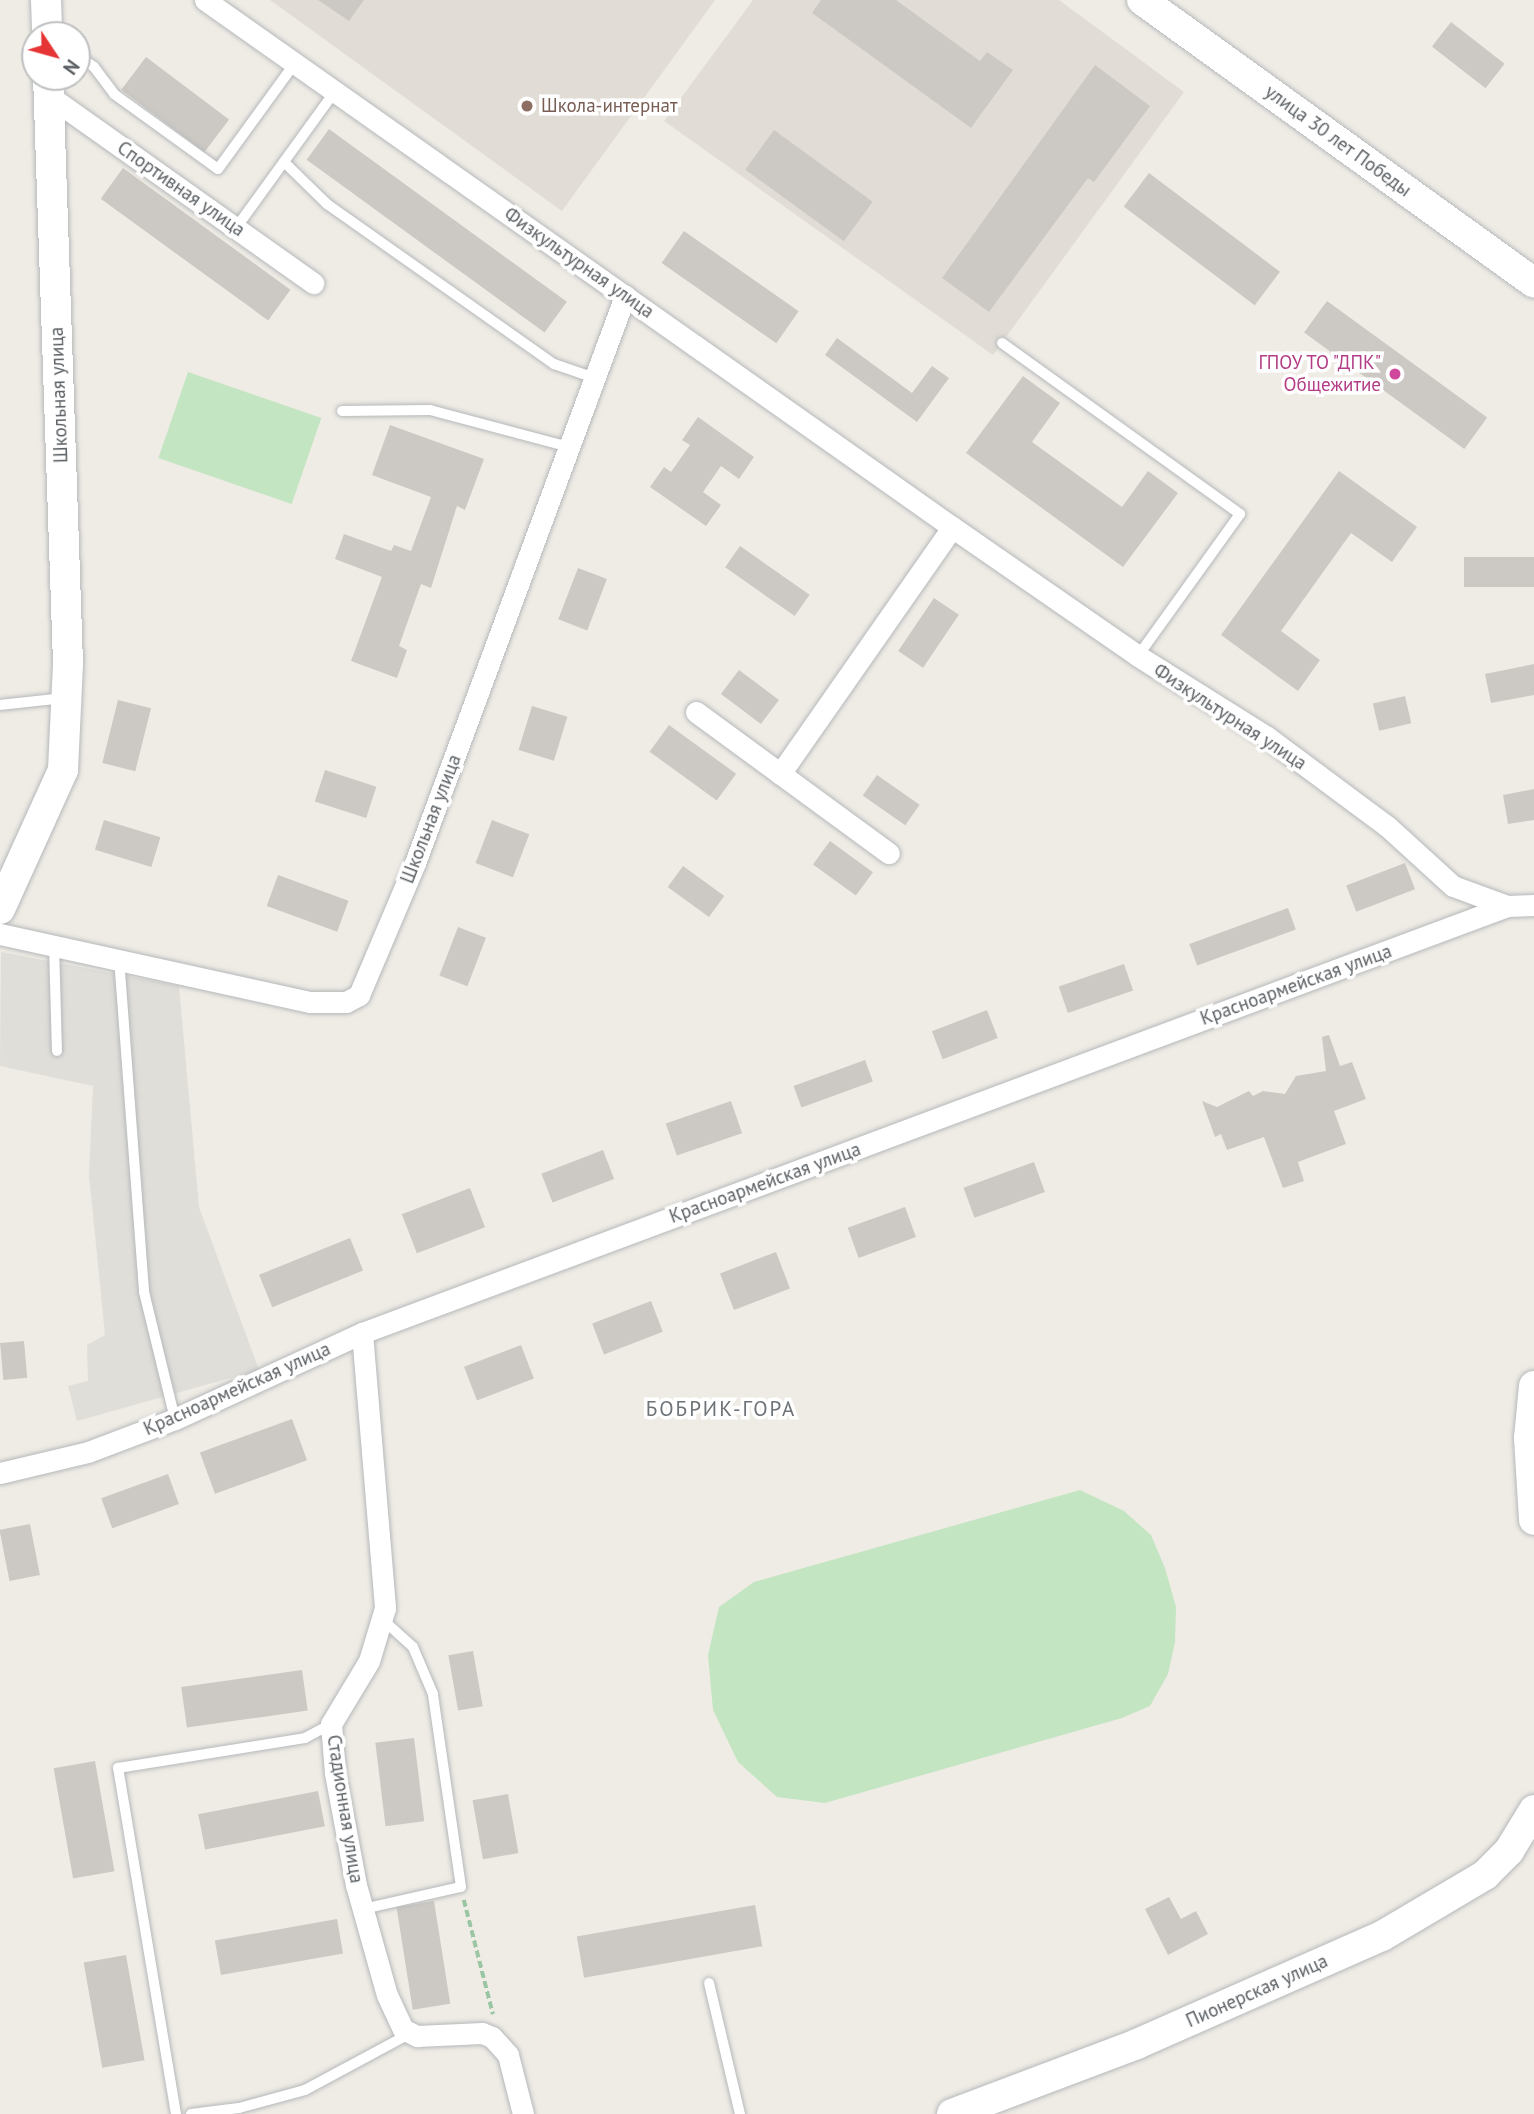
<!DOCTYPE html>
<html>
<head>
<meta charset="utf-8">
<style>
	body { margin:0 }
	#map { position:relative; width:1534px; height:2114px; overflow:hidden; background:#efece5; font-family:"PT Sans",sans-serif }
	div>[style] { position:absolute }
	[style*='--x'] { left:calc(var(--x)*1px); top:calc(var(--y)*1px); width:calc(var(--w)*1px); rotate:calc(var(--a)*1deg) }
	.industrial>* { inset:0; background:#e0ded9 }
	.education>* { inset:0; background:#e1ddd6 }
	.green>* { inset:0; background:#c4e5c2; transform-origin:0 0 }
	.building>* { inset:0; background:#ccc9c4; transform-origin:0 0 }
	.path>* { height:3.5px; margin-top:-1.75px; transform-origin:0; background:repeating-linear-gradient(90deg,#9bc6a4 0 7px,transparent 0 10.5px) }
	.roads { filter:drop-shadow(0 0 2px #b5b8bb) drop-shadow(0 0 2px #b5b8bb) }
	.lane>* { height:10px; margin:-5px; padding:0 5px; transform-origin:5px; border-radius:5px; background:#fff }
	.street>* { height:21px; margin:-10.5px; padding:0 10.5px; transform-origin:10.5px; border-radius:10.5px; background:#fff }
	.secondary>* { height:30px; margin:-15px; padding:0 15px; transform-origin:15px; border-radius:15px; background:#fff }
	.dots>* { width:19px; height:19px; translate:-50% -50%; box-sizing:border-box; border:4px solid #fff; border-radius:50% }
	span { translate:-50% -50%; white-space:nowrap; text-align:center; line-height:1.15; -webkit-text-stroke:7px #fff; paint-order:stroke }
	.education-label { font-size:19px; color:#785e54 }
	.left { translate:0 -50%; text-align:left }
	.street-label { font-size:19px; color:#5c6165 }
	.hotel-label { font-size:19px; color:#b23c85 }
	.right { translate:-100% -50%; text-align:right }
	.neighbourhood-label { font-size:21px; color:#6d7377; letter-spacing:2px }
	.north { position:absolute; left:21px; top:21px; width:70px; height:70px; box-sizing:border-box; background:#fff; border:2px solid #bec0c1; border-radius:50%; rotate:126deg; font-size:19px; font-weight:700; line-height:28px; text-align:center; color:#5c6165 }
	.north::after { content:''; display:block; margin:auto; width:24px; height:32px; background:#e53534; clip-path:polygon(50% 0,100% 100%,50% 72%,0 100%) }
</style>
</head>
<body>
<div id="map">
	<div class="industrial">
		<div style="clip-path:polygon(1px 952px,179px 986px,199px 1207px,259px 1370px,77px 1421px,68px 1386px,88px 1381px,87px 1345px,105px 1335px,89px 1175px,93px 1086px,0 1066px)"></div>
	</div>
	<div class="education">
		<div style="clip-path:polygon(270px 0,715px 0,562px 211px)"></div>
		<div style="clip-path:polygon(753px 0,1059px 0,1184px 92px,993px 355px,664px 121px)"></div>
	</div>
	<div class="green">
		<div style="left:188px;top:372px;width:141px;height:91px;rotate:19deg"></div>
		<div style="clip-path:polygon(1080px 1490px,1124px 1511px,1151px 1535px,1165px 1568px,1176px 1607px,1175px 1642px,1168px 1674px,1150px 1706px,1122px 1718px,825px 1803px,777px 1797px,738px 1762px,713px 1710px,708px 1655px,719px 1607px,754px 1582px)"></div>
	</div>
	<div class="building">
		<div style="clip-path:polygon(318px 0,364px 0,349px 21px)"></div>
		<div style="clip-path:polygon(821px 0,896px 0,980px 61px,987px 52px,1013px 70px,971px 128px,812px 13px)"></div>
		<div style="left:1451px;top:22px;width:68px;height:31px;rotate:38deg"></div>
		<div style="left:146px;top:57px;width:104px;height:41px;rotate:37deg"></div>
		<div style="clip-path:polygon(1095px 65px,1150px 106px,1094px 182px,1088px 178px,989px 312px,942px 278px)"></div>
		<div style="left:329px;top:129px;width:294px;height:38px;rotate:36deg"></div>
		<div style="left:774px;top:130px;width:122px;height:49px;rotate:36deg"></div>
		<div style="left:123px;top:168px;width:207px;height:38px;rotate:36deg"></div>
		<div style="left:1149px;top:173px;width:164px;height:42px;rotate:37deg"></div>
		<div style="left:684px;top:231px;width:140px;height:39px;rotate:35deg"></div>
		<div style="left:1327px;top:301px;width:198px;height:39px;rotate:36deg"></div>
		<div style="clip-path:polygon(837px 338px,912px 393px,932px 366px,949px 378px,917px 422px,825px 355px)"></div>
		<div style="clip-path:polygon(1023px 376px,1060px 403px,1032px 442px,1122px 507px,1148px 471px,1178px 493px,1123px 567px,966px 453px)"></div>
		<div style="clip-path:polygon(698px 417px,754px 457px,739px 479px,721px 466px,703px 492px,721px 505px,706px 526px,650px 487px,664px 467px,671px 472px,690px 445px,682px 440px)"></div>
		<div style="clip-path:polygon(390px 425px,484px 459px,465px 510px,457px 506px,431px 588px,421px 584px,399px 646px,407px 650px,397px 678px,351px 661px,382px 577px,335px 559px,344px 534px,391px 551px,394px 545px,411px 551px,431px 497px,372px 475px)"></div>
		<div style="clip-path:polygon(1339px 471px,1417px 527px,1392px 562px,1351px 533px,1281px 631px,1320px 660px,1298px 691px,1221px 635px)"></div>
		<div style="left:740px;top:546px;width:85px;height:26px;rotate:35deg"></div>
		<div style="left:1534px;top:557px;width:30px;height:70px;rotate:90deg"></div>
		<div style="left:578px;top:568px;width:31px;height:55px;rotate:21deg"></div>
		<div style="left:934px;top:598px;width:30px;height:64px;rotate:34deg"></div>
		<div style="clip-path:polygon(1534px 664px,1534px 695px,1491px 703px,1485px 674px)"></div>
		<div style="left:739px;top:670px;width:50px;height:30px;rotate:37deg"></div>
		<div style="left:1405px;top:696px;width:28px;height:33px;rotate:77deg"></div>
		<div style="left:118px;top:700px;width:34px;height:65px;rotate:14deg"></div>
		<div style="left:532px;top:706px;width:37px;height:46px;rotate:17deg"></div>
		<div style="left:669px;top:725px;width:83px;height:33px;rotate:36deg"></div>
		<div style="left:325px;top:770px;width:54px;height:33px;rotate:18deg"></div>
		<div style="left:877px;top:775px;width:52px;height:25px;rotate:35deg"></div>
		<div style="clip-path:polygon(1534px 789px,1534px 820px,1508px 824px,1503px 795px)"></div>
		<div style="left:104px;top:820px;width:59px;height:31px;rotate:17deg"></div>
		<div style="left:492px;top:820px;width:40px;height:46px;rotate:21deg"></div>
		<div style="left:830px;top:841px;width:53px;height:29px;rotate:36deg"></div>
		<div style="left:1405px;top:863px;width:28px;height:63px;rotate:69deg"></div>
		<div style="left:683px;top:866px;width:51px;height:26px;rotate:36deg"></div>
		<div style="left:278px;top:875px;width:75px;height:33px;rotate:20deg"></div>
		<div style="left:1288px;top:908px;width:23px;height:105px;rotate:70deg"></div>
		<div style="left:458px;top:927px;width:30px;height:52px;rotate:21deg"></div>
		<div style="left:1124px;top:964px;width:28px;height:69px;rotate:71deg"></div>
		<div style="left:987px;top:1010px;width:30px;height:59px;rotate:69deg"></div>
		<div style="clip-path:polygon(1329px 1035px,1340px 1066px,1352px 1062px,1366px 1099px,1334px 1111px,1346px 1144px,1298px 1162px,1304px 1181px,1283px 1188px,1264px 1137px,1227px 1150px,1221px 1134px,1215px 1137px,1202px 1101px,1217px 1107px,1249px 1091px,1253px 1096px,1263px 1091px,1285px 1094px,1296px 1076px,1326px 1071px,1322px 1037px)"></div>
		<div style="left:865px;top:1060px;width:23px;height:76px;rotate:70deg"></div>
		<div style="left:731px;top:1101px;width:34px;height:69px;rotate:71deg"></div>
		<div style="left:603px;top:1150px;width:31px;height:66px;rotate:69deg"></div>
		<div style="left:1034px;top:1162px;width:32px;height:75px;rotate:70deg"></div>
		<div style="left:470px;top:1188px;width:42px;height:73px;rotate:69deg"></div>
		<div style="left:905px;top:1207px;width:32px;height:61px;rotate:70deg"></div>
		<div style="left:350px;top:1238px;width:35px;height:98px;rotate:68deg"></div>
		<div style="left:776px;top:1252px;width:39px;height:60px;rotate:69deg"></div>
		<div style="left:651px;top:1301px;width:33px;height:63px;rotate:69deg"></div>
		<div style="left:24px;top:1341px;width:37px;height:24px;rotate:85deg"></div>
		<div style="left:521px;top:1345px;width:36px;height:61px;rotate:69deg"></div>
		<div style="left:292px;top:1419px;width:44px;height:98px;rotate:70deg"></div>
		<div style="left:168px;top:1474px;width:32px;height:71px;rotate:70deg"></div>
		<div style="left:30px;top:1524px;width:52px;height:31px;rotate:79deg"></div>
		<div style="left:473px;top:1651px;width:56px;height:25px;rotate:80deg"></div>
		<div style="left:302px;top:1670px;width:41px;height:122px;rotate:82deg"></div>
		<div style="left:414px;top:1738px;width:84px;height:39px;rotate:83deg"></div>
		<div style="left:95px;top:1761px;width:112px;height:42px;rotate:80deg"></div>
		<div style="left:318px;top:1791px;width:36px;height:122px;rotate:79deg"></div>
		<div style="left:508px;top:1794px;width:60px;height:36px;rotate:80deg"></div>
		<div style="clip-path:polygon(1169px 1897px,1181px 1919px,1196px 1911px,1208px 1934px,1168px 1955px,1145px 1909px)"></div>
		<div style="left:434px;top:1901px;width:104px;height:38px;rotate:81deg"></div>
		<div style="left:755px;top:1905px;width:42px;height:181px;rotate:80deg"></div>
		<div style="left:337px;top:1919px;width:35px;height:124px;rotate:80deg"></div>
		<div style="left:126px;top:1955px;width:107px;height:43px;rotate:80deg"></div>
	</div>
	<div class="path">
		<div style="--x:464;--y:1900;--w:118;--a:75.7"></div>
	</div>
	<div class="roads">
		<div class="lane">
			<div style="--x:77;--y:55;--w:21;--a:35"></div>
			<div style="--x:94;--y:67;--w:34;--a:53"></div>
			<div style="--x:114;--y:94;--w:128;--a:35.8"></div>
			<div style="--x:218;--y:169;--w:131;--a:-54"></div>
			<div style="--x:284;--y:162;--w:60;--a:44.3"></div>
			<div style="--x:327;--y:204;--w:278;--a:35.2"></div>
			<div style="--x:554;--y:364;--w:43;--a:18.9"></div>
			<div style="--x:236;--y:228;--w:169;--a:-54.1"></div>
			<div style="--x:1002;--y:343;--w:293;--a:35.7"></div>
			<div style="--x:1240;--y:514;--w:175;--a:125.7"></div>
			<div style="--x:342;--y:411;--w:88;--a:-0.7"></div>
			<div style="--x:430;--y:410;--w:144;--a:14.9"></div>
			<div style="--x:0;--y:705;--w:64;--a:-6.2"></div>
			<div style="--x:54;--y:945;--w:106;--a:88.4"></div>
			<div style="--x:119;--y:958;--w:335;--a:85.7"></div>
			<div style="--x:144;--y:1292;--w:131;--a:76.3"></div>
			<div style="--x:363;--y:1909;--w:100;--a:-12.7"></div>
			<div style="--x:461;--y:1887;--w:195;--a:-98.3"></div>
			<div style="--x:433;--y:1694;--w:51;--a:-113.1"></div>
			<div style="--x:413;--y:1647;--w:42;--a:-137.9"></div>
			<div style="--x:709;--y:1983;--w:135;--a:76.7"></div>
			<div style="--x:176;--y:2114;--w:351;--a:-99.5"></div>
			<div style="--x:118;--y:1768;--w:189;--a:-9.1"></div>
			<div style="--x:305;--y:1738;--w:30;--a:-28"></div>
			<div style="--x:191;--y:2114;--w:48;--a:-7.1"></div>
			<div style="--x:239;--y:2108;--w:68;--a:-15.3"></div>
			<div style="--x:305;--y:2090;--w:118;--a:-28.3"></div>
		</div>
		<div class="street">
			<div style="--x:205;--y:0;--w:914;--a:35.2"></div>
			<div style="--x:952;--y:527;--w:226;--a:34.7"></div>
			<div style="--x:1138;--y:656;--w:152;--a:32.1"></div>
			<div style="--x:1267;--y:737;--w:149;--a:36.6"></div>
			<div style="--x:1387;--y:826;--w:89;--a:42.3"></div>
			<div style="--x:1453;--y:886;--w:58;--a:20.3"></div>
			<div style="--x:49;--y:96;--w:324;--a:35.3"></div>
			<div style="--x:696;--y:712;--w:239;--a:36.2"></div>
			<div style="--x:780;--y:774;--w:301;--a:-55.1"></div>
			<div style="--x:0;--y:934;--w:317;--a:12.4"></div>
			<div style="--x:310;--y:1002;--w:36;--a:0"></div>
			<div style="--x:346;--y:1002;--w:15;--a:-28"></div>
			<div style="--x:359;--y:995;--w:143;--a:-67"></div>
			<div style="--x:415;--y:863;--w:605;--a:-69.68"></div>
			<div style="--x:362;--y:1333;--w:276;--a:85.2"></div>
			<div style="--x:385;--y:1608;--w:55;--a:106.8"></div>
			<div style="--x:369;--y:1661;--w:74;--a:121.1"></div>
			<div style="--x:331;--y:1724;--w:49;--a:85.3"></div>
			<div style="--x:335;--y:1773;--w:114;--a:79.4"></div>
			<div style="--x:356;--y:1885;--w:114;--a:74.3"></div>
			<div style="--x:387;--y:1995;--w:38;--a:65"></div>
			<div style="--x:403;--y:2029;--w:16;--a:27"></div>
			<div style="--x:417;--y:2036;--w:65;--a:-2.6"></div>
			<div style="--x:482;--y:2033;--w:11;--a:22"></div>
			<div style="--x:492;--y:2037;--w:24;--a:48"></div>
			<div style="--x:508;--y:2055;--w:61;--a:75.7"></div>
			<div style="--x:0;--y:1473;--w:90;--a:-13.4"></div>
			<div style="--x:88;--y:1452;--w:93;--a:-20.8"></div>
			<div style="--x:175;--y:1419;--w:206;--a:-24.7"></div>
			<div style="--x:362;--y:1333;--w:1222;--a:-20.45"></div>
			<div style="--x:1507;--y:906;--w:27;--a:-2"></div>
		</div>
		<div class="secondary">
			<div style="--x:46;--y:0;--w:35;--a:88"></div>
			<div style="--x:1142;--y:0;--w:483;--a:35.8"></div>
			<div style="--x:0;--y:909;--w:153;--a:-65.6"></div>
			<div style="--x:63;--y:770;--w:107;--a:-87.3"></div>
			<div style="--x:68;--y:663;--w:586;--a:-91.95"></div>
			<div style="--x:1534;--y:1386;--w:52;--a:95.5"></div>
			<div style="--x:1529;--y:1438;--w:82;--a:86.5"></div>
			<div style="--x:952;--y:2114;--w:198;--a:-20.7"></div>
			<div style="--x:1137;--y:2044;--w:268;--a:-23.8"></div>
			<div style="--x:1382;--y:1936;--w:120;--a:-30.6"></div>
			<div style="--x:1485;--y:1875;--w:34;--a:-45"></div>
			<div style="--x:1509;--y:1851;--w:48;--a:-58.6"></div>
		</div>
	</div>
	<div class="dots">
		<div style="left:527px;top:106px;background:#8d6e63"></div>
		<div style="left:1395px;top:374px;background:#d1479c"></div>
	</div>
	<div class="education-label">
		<span class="left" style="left:541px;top:106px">Школа-интернат</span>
	</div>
	<div class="street-label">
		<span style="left:1338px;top:141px;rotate:36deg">улица 30 лет Победы</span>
		<span style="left:181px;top:189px;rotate:35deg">Спортивная улица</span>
		<span style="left:579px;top:263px;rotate:35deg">Физкультурная улица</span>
		<span style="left:59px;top:395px;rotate:-92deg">Школьная улица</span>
		<span style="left:1230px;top:717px;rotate:33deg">Физкультурная улица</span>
		<span style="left:431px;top:819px;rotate:-69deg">Школьная улица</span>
		<span style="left:1296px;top:985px;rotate:-20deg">Красноармейская улица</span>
		<span style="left:765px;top:1183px;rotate:-20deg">Красноармейская улица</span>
		<span style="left:237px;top:1389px;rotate:-24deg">Красноармейская улица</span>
		<span style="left:345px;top:1809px;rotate:81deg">Стадионная улица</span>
		<span style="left:1257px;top:1991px;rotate:-24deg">Пионерская улица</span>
	</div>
	<div class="hotel-label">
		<span class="right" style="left:1381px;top:374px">ГПОУ ТО "ДПК"<br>Общежитие</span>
	</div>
	<div class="neighbourhood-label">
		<span style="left:721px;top:1409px">БОБРИК-ГОРА</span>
	</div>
	<div class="north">N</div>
</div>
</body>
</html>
